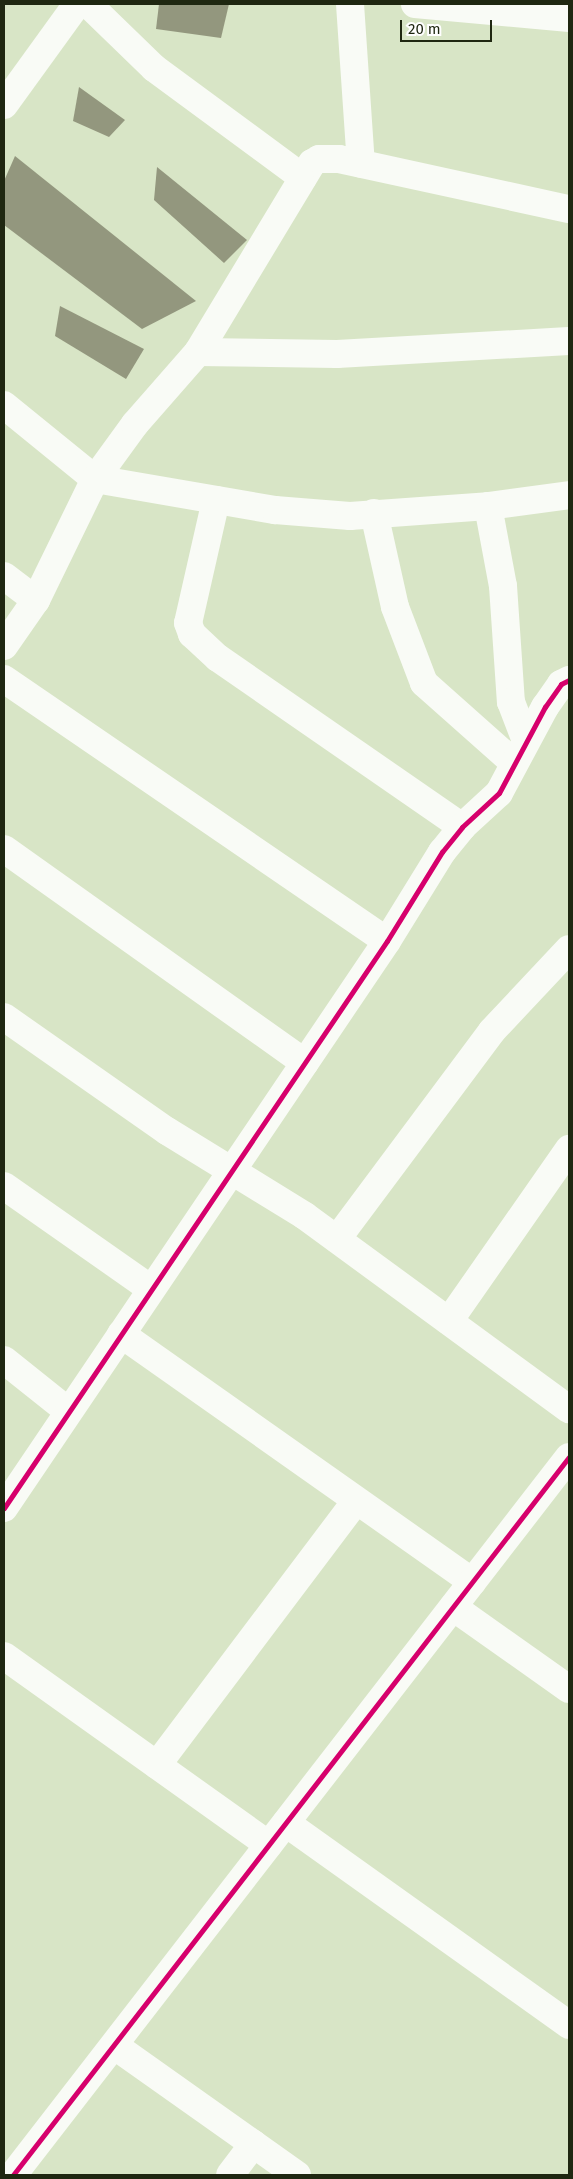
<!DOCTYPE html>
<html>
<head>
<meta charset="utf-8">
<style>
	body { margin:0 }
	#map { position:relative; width:573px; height:2179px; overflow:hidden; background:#d8e5c6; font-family:"Fira Sans",sans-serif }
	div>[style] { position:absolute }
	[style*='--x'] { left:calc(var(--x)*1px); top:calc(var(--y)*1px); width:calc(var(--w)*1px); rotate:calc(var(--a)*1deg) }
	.building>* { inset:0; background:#93977e }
	.street>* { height:28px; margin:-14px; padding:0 14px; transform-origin:14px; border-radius:14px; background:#f9fbf6 }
	.cycleway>* { height:5px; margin:-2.5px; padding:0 2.5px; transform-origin:2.5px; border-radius:2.5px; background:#d6006c }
	span { translate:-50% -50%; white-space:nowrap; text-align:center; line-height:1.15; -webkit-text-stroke:5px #fff; paint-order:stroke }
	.frame { position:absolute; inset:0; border:5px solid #1f2711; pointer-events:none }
	.scale { position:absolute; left:400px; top:20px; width:92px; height:22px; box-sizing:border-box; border:2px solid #1f2711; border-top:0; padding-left:6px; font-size:15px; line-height:18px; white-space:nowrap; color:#1f2711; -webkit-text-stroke:4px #fff; paint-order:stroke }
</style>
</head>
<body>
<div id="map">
	<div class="building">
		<div style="clip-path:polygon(159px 4px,229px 4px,221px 38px,156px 29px)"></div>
		<div style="clip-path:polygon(79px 87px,125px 120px,109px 137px,73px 121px)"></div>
		<div style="clip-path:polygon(15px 156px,196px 301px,142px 329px,4px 225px,4px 181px)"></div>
		<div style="clip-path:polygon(157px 167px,247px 240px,224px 263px,154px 200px)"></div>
		<div style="clip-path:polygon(60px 306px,144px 349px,126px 379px,55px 336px)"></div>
	</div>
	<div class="street">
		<div style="--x:88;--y:4;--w:92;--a:44.1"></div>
		<div style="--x:154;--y:68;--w:185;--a:36.4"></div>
		<div style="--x:350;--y:4;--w:160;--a:86.1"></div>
		<div style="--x:415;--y:4;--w:155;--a:5.2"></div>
		<div style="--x:4;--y:105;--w:125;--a:-54.1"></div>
		<div style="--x:198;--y:352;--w:139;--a:0.8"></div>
		<div style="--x:337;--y:354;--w:232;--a:-3.2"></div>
		<div style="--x:4;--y:405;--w:117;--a:39.1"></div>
		<div style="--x:95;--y:479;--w:183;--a:9.8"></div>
		<div style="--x:275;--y:510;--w:75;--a:4.6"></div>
		<div style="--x:350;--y:516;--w:138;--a:-4.1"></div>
		<div style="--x:488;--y:506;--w:82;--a:-7.7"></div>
		<div style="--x:216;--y:500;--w:126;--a:102.8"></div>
		<div style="--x:188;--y:623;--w:12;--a:70"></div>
		<div style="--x:192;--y:634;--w:35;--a:43"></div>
		<div style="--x:218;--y:658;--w:297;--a:34.7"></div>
		<div style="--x:488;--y:506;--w:81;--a:79.4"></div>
		<div style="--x:503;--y:586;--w:116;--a:86.1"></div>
		<div style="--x:511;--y:702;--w:42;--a:69"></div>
		<div style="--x:374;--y:513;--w:96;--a:77.4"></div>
		<div style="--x:395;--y:607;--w:81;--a:69.1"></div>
		<div style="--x:424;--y:683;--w:120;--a:41.6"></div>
		<div style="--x:4;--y:576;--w:40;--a:37"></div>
		<div style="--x:4;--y:646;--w:56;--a:-55.2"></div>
		<div style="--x:36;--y:600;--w:135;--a:-64"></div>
		<div style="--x:95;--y:479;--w:68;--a:-54"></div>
		<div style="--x:135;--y:424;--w:96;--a:-48.8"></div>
		<div style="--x:198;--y:352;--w:221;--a:-58.9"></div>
		<div style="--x:312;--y:163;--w:8;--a:-30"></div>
		<div style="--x:319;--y:159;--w:20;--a:0"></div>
		<div style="--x:339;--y:159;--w:235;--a:12.3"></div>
		<div style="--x:4;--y:679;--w:464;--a:34.4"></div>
		<div style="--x:4;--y:849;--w:369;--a:35.4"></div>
		<div style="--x:4;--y:1017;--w:199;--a:35"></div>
		<div style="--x:167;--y:1131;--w:162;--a:31.6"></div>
		<div style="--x:305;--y:1216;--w:327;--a:36.2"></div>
		<div style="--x:4;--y:1186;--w:179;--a:35"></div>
		<div style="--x:337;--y:1239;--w:259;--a:-53.3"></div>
		<div style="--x:492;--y:1031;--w:112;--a:-46.8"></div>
		<div style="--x:449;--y:1321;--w:210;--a:-55.1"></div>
		<div style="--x:121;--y:1334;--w:430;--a:35.2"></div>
		<div style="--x:4;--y:1360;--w:82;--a:38.6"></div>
		<div style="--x:4;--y:1508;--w:684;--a:-55.96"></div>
		<div style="--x:387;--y:941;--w:105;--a:-58.3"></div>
		<div style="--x:442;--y:852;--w:32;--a:-51"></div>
		<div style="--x:462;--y:827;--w:50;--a:-42.6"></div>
		<div style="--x:499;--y:793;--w:98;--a:-61.9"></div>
		<div style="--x:545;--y:707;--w:28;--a:-55"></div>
		<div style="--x:561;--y:684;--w:9;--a:-27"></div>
		<div style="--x:453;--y:1607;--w:142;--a:35.3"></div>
		<div style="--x:4;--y:1656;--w:325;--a:35.5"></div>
		<div style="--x:157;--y:1765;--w:331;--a:-53"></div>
		<div style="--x:286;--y:1823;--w:348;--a:35.5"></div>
		<div style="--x:115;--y:2046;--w:223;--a:35.3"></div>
		<div style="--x:13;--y:2175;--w:908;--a:-52.25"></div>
		<div style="--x:230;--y:2175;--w:39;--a:-53"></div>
	</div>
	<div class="cycleway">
		<div style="--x:4;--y:1508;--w:684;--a:-55.96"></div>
		<div style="--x:387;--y:941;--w:105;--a:-58.3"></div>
		<div style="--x:442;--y:852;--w:32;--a:-51"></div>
		<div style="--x:462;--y:827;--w:50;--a:-42.6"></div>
		<div style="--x:499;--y:793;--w:98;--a:-61.9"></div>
		<div style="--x:545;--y:707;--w:28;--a:-55"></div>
		<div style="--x:561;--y:684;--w:9;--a:-27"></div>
		<div style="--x:13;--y:2175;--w:908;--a:-52.25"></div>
	</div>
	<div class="frame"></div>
	<div class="scale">20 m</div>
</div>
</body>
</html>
